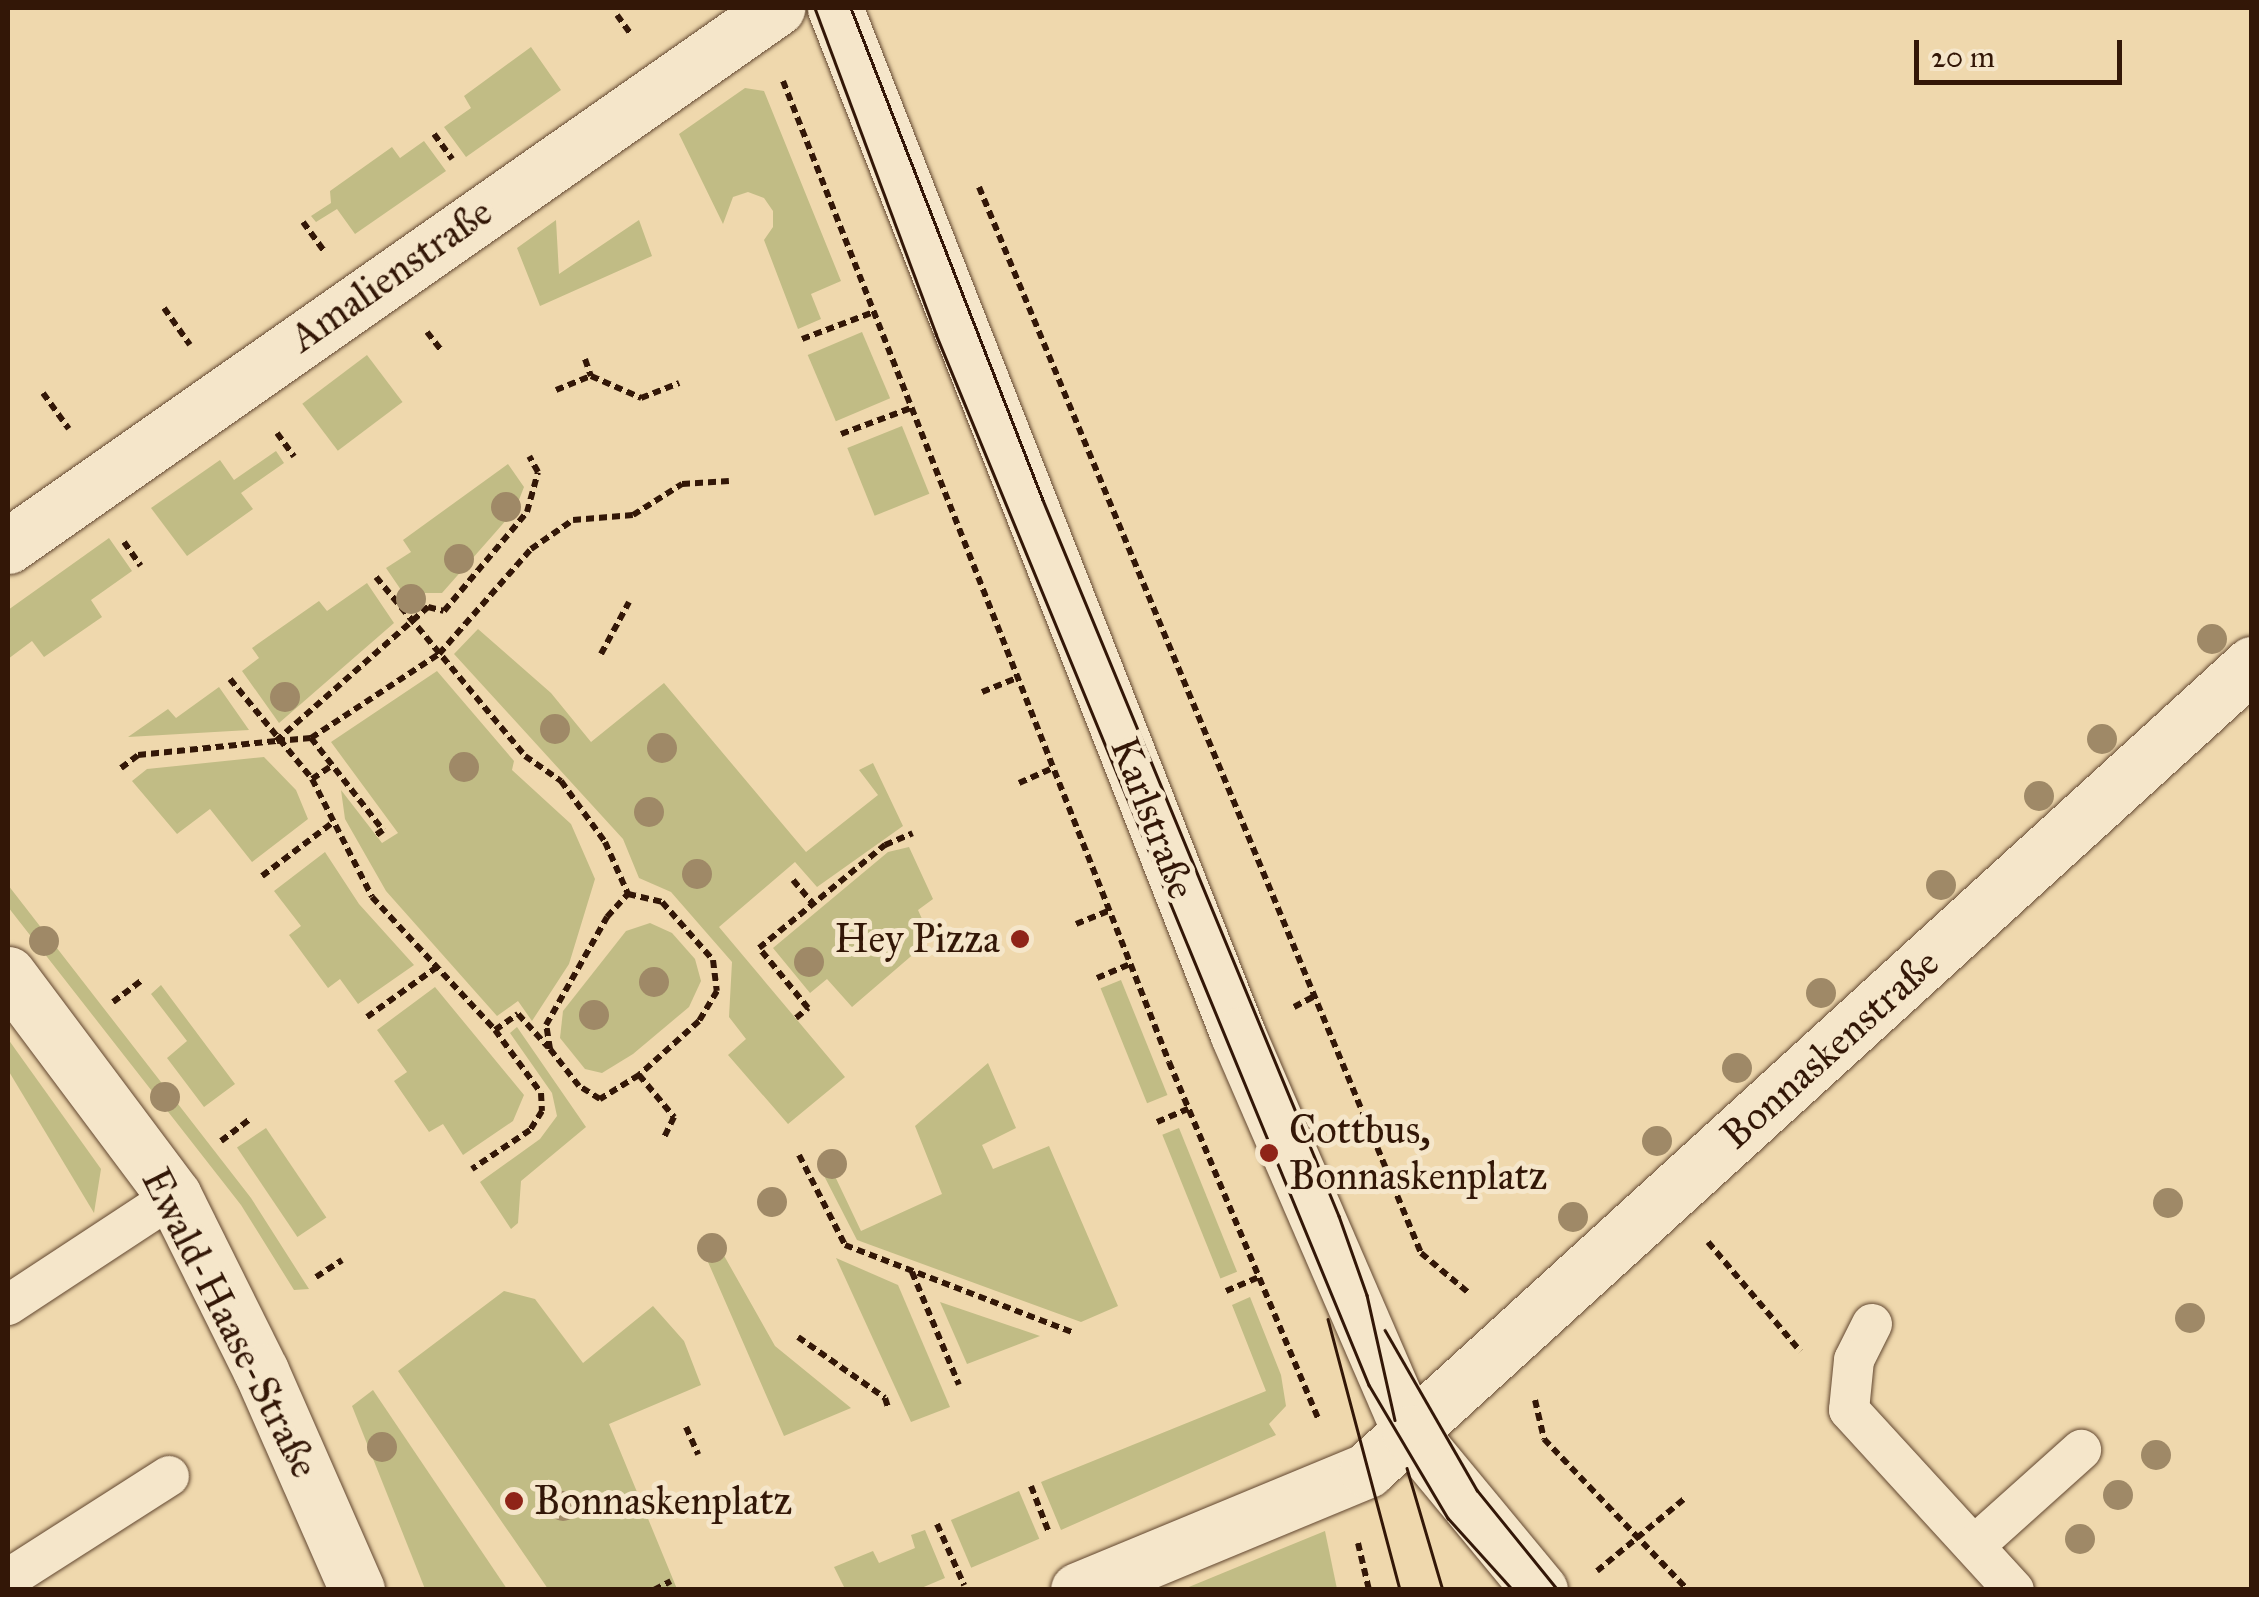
<!DOCTYPE html>
<html>
<head>
<meta charset="utf-8">
<style>
	body { margin:0 }
	#map { position:relative; width:2259px; height:1597px; overflow:hidden; background:#efd8ad; font-family:"IM FELL Great Primer",serif }
	div>[style] { position:absolute }
	[style*='--x'] { left:calc(var(--x)*1px); top:calc(var(--y)*1px); width:calc(var(--w)*1px); rotate:calc(var(--a)*1deg) }
	.green>* { inset:0; background:#c1bc85; transform-origin:0 0 }
	.path>* { height:6px; margin-top:-3px; transform-origin:0; background:repeating-linear-gradient(90deg,#331707 0 8px,transparent 0 13px) }
	.roads { filter:drop-shadow(0 0 2px #624730) drop-shadow(0 0 2px #624730) }
	.lane>* { height:40px; margin:-20px; padding:0 20px; transform-origin:20px; border-radius:20px; background:#f5e6ca }
	.street>* { height:55px; margin:-27.5px; padding:0 27.5px; transform-origin:27.5px; border-radius:27.5px; background:#f5e6ca }
	.secondary>* { height:55px; margin:-27.5px; padding:0 27.5px; transform-origin:27.5px; border-radius:27.5px; background:#f5e6ca }
	.tram>* { height:2.5px; margin:-1.25px; padding:0 1.25px; transform-origin:1.25px; border-radius:1.25px; background:#331707 }
	.trees>* { width:30px; height:30px; margin:-15px; border-radius:50%; background:#9f8967 }
	.dots>* { width:28px; height:28px; translate:-50% -50%; box-sizing:border-box; border:5px solid #f5e6ca; border-radius:50% }
	span { translate:-50% -50%; white-space:nowrap; text-align:center; line-height:1.15; -webkit-text-stroke:10px #f5e6ca; paint-order:stroke }
	.street-label { font-size:40px; color:#331707 }
	.poi-label { font-size:40px; color:#331707 }
	.right { translate:-100% -50%; text-align:right }
	.left { translate:0 -50%; text-align:left }
	.frame { position:absolute; inset:0; border:10px solid #331707; pointer-events:none }
	.scale { position:absolute; left:1914px; top:40px; width:208px; height:45px; box-sizing:border-box; border:5px solid #331707; border-top:0; padding-left:12px; font-size:30px; line-height:35px; white-space:nowrap; color:#331707; -webkit-text-stroke:8px #f5e6ca; paint-order:stroke }
</style>
</head>
<body>
<div id="map">
	<div class="green">
		<div style="clip-path:polygon(531px 47px,561px 90px,466px 157px,444px 127px,471px 108px,464px 96px)"></div>
		<div style="clip-path:polygon(745px 88px,764px 91px,841px 281px,811px 294px,821px 319px,798px 329px,764px 240px,773px 227px,773px 211px,764px 198px,748px 192px,733px 197px,723px 224px,679px 134px)"></div>
		<div style="clip-path:polygon(424px 141px,446px 171px,355px 234px,337px 209px,316px 222px,311px 216px,331px 203px,330px 191px,392px 147px,400px 158px)"></div>
		<div style="clip-path:polygon(556px 220px,559px 274px,639px 220px,652px 256px,540px 306px,517px 248px)"></div>
		<div style="left:862px;top:332px;width:72px;height:59px;rotate:67deg"></div>
		<div style="left:367px;top:355px;width:59px;height:81px;rotate:53deg"></div>
		<div style="left:902px;top:426px;width:73px;height:59px;rotate:68deg"></div>
		<div style="clip-path:polygon(276px 451px,284px 463px,241px 493px,253px 509px,187px 556px,151px 508px,220px 460px,234px 480px)"></div>
		<div style="clip-path:polygon(508px 464px,524px 487px,515px 510px,442px 593px,425px 593px,412px 606px,386px 568px,411px 552px,403px 540px)"></div>
		<div style="clip-path:polygon(109px 538px,132px 571px,91px 600px,102px 617px,44px 657px,32px 641px,8px 659px,8px 610px)"></div>
		<div style="clip-path:polygon(367px 583px,394px 623px,279px 723px,242px 671px,259px 658px,252px 648px,319px 601px,327px 611px)"></div>
		<div style="clip-path:polygon(478px 629px,551px 693px,591px 742px,664px 683px,806px 852px,878px 795px,859px 770px,873px 763px,903px 826px,817px 887px,795px 862px,719px 927px,845px 1077px,788px 1124px,728px 1055px,746px 1039px,729px 1017px,732px 962px,671px 892px,639px 878px,623px 839px,454px 654px)"></div>
		<div style="clip-path:polygon(437px 671px,514px 761px,512px 770px,571px 824px,595px 879px,569px 964px,532px 1021px,518px 1001px,497px 1016px,386px 891px,345px 819px,341px 790px,382px 843px,398px 833px,331px 742px)"></div>
		<div style="clip-path:polygon(219px 687px,249px 730px,128px 737px,168px 709px,176px 718px)"></div>
		<div style="clip-path:polygon(264px 757px,296px 790px,308px 819px,252px 862px,210px 809px,177px 834px,132px 781px,147px 769px)"></div>
		<div style="clip-path:polygon(909px 847px,933px 899px,918px 910px,931px 939px,852px 1007px,827px 979px,810px 993px,773px 948px,888px 852px)"></div>
		<div style="clip-path:polygon(325px 852px,359px 904px,414px 965px,358px 1004px,340px 979px,328px 988px,289px 935px,301px 926px,274px 891px)"></div>
		<div style="clip-path:polygon(8px 885px,251px 1198px,309px 1289px,294px 1290px,241px 1205px,8px 907px)"></div>
		<div style="clip-path:polygon(650px 923px,672px 933px,695px 959px,701px 981px,689px 1007px,633px 1054px,602px 1073px,585px 1069px,560px 1038px,563px 1011px,626px 931px)"></div>
		<div style="left:1121px;top:980px;width:124px;height:22px;rotate:68deg"></div>
		<div style="clip-path:polygon(161px 985px,235px 1084px,204px 1107px,167px 1058px,187px 1041px,151px 994px)"></div>
		<div style="clip-path:polygon(435px 987px,524px 1095px,513px 1121px,463px 1155px,443px 1124px,429px 1132px,394px 1081px,407px 1072px,377px 1030px)"></div>
		<div style="clip-path:polygon(517px 1027px,586px 1127px,521px 1181px,518px 1223px,511px 1229px,480px 1182px,540px 1139px,557px 1116px,552px 1093px,510px 1033px)"></div>
		<div style="clip-path:polygon(8px 1039px,101px 1169px,94px 1213px,8px 1070px)"></div>
		<div style="clip-path:polygon(988px 1063px,1016px 1128px,982px 1145px,993px 1169px,1049px 1146px,1118px 1306px,1081px 1322px,857px 1240px,819px 1166px,835px 1158px,839px 1166px,832px 1170px,861px 1231px,942px 1194px,915px 1126px)"></div>
		<div style="left:266px;top:1128px;width:108px;height:35px;rotate:56deg"></div>
		<div style="left:1179px;top:1128px;width:155px;height:18px;rotate:68deg"></div>
		<div style="clip-path:polygon(722px 1252px,775px 1346px,851px 1408px,784px 1436px,708px 1262px)"></div>
		<div style="clip-path:polygon(836px 1258px,898px 1285px,950px 1407px,911px 1422px)"></div>
		<div style="clip-path:polygon(504px 1291px,535px 1299px,583px 1363px,653px 1306px,684px 1341px,701px 1385px,609px 1424px,677px 1589px,548px 1589px,398px 1371px)"></div>
		<div style="clip-path:polygon(1250px 1297px,1281px 1375px,1286px 1406px,1269px 1424px,1276px 1435px,1061px 1530px,1041px 1482px,1266px 1391px,1232px 1305px)"></div>
		<div style="clip-path:polygon(940px 1302px,1040px 1336px,967px 1364px)"></div>
		<div style="clip-path:polygon(373px 1390px,507px 1589px,425px 1589px,352px 1406px)"></div>
		<div style="left:1019px;top:1491px;width:52px;height:74px;rotate:67deg"></div>
		<div style="clip-path:polygon(925px 1530px,945px 1578px,919px 1589px,845px 1589px,834px 1567px,873px 1551px,879px 1563px,915px 1548px,911px 1535px)"></div>
		<div style="clip-path:polygon(1325px 1531px,1337px 1589px,1184px 1589px)"></div>
	</div>
	<div class="path">
		<div style="--x:617;--y:15;--w:24;--a:54"></div>
		<div style="--x:783;--y:81;--w:1054;--a:68.52"></div>
		<div style="--x:1169;--y:1062;--w:388;--a:67.3"></div>
		<div style="--x:434;--y:134;--w:31;--a:54"></div>
		<div style="--x:979;--y:187;--w:1154;--a:67.48"></div>
		<div style="--x:1421;--y:1253;--w:64;--a:39.9"></div>
		<div style="--x:303;--y:222;--w:36;--a:54"></div>
		<div style="--x:164;--y:308;--w:45;--a:54.9"></div>
		<div style="--x:427;--y:332;--w:24;--a:52"></div>
		<div style="--x:802;--y:339;--w:77;--a:-20.6"></div>
		<div style="--x:585;--y:359;--w:18;--a:71"></div>
		<div style="--x:556;--y:390;--w:38;--a:-22"></div>
		<div style="--x:591;--y:376;--w:55;--a:23.7"></div>
		<div style="--x:641;--y:398;--w:41;--a:-21.5"></div>
		<div style="--x:43;--y:393;--w:44;--a:54.2"></div>
		<div style="--x:277;--y:433;--w:29;--a:54"></div>
		<div style="--x:841;--y:434;--w:75;--a:-20.4"></div>
		<div style="--x:124;--y:542;--w:29;--a:55"></div>
		<div style="--x:376;--y:577;--w:233;--a:50.2"></div>
		<div style="--x:525;--y:756;--w:44;--a:34.8"></div>
		<div style="--x:561;--y:781;--w:75;--a:54.2"></div>
		<div style="--x:605;--y:842;--w:57;--a:66.1"></div>
		<div style="--x:628;--y:894;--w:35;--a:13"></div>
		<div style="--x:662;--y:902;--w:77;--a:48.7"></div>
		<div style="--x:713;--y:960;--w:31;--a:83"></div>
		<div style="--x:717;--y:991;--w:35;--a:121"></div>
		<div style="--x:699;--y:1021;--w:81;--a:138"></div>
		<div style="--x:639;--y:1075;--w:46;--a:148.4"></div>
		<div style="--x:600;--y:1099;--w:25;--a:-148"></div>
		<div style="--x:579;--y:1086;--w:47;--a:-128.1"></div>
		<div style="--x:550;--y:1049;--w:24;--a:-99"></div>
		<div style="--x:546;--y:1025;--w:124;--a:-60.5"></div>
		<div style="--x:607;--y:917;--w:31;--a:-48"></div>
		<div style="--x:601;--y:654;--w:59;--a:-61.7"></div>
		<div style="--x:230;--y:679;--w:129;--a:50.6"></div>
		<div style="--x:312;--y:779;--w:132;--a:63"></div>
		<div style="--x:372;--y:897;--w:181;--a:47.2"></div>
		<div style="--x:495;--y:1030;--w:78;--a:53.9"></div>
		<div style="--x:541;--y:1093;--w:18;--a:87"></div>
		<div style="--x:542;--y:1111;--w:22;--a:122"></div>
		<div style="--x:530;--y:1130;--w:70;--a:146.1"></div>
		<div style="--x:982;--y:692;--w:40;--a:-22"></div>
		<div style="--x:311;--y:738;--w:117;--a:52"></div>
		<div style="--x:383;--y:830;--w:9;--a:144"></div>
		<div style="--x:277;--y:741;--w:34;--a:-5"></div>
		<div style="--x:311;--y:738;--w:153;--a:-33.3"></div>
		<div style="--x:439;--y:654;--w:140;--a:-48.8"></div>
		<div style="--x:531;--y:549;--w:51;--a:-34.6"></div>
		<div style="--x:573;--y:520;--w:60;--a:-4.8"></div>
		<div style="--x:633;--y:515;--w:58;--a:-32.3"></div>
		<div style="--x:682;--y:484;--w:47;--a:-3.7"></div>
		<div style="--x:121;--y:768;--w:21;--a:-37"></div>
		<div style="--x:138;--y:755;--w:139;--a:-5.8"></div>
		<div style="--x:276;--y:741;--w:203;--a:-41.4"></div>
		<div style="--x:428;--y:607;--w:16;--a:14"></div>
		<div style="--x:444;--y:611;--w:129;--a:-50"></div>
		<div style="--x:527;--y:512;--w:41;--a:-74.6"></div>
		<div style="--x:538;--y:472;--w:18;--a:-119"></div>
		<div style="--x:312;--y:779;--w:25;--a:-34"></div>
		<div style="--x:1019;--y:783;--w:37;--a:-24"></div>
		<div style="--x:262;--y:876;--w:88;--a:-37.1"></div>
		<div style="--x:793;--y:880;--w:31;--a:50"></div>
		<div style="--x:1076;--y:924;--w:35;--a:-22"></div>
		<div style="--x:1097;--y:978;--w:36;--a:-23"></div>
		<div style="--x:113;--y:1002;--w:38;--a:-37"></div>
		<div style="--x:1294;--y:1007;--w:24;--a:-28"></div>
		<div style="--x:367;--y:1017;--w:86;--a:-35.5"></div>
		<div style="--x:796;--y:1018;--w:16;--a:-40"></div>
		<div style="--x:808;--y:1008;--w:77;--a:-129.2"></div>
		<div style="--x:759;--y:948;--w:163;--a:-39.3"></div>
		<div style="--x:885;--y:845;--w:30;--a:-23"></div>
		<div style="--x:495;--y:1030;--w:28;--a:-35"></div>
		<div style="--x:518;--y:1014;--w:45;--a:47.7"></div>
		<div style="--x:639;--y:1075;--w:55;--a:50.2"></div>
		<div style="--x:674;--y:1117;--w:25;--a:116"></div>
		<div style="--x:1157;--y:1122;--w:34;--a:-23"></div>
		<div style="--x:221;--y:1141;--w:35;--a:-37"></div>
		<div style="--x:799;--y:1155;--w:101;--a:62.9"></div>
		<div style="--x:845;--y:1245;--w:245;--a:21"></div>
		<div style="--x:1708;--y:1242;--w:143;--a:49.8"></div>
		<div style="--x:912;--y:1272;--w:122;--a:67.4"></div>
		<div style="--x:316;--y:1277;--w:31;--a:-33"></div>
		<div style="--x:1226;--y:1291;--w:36;--a:-23"></div>
		<div style="--x:798;--y:1337;--w:106;--a:35"></div>
		<div style="--x:885;--y:1398;--w:9;--a:72"></div>
		<div style="--x:1535;--y:1400;--w:40;--a:77"></div>
		<div style="--x:1544;--y:1439;--w:209;--a:46.4"></div>
		<div style="--x:686;--y:1427;--w:30;--a:66"></div>
		<div style="--x:1031;--y:1486;--w:50;--a:69"></div>
		<div style="--x:937;--y:1524;--w:67;--a:66.1"></div>
		<div style="--x:1358;--y:1543;--w:48;--a:76.8"></div>
		<div style="--x:1597;--y:1571;--w:113;--a:-39.6"></div>
		<div style="--x:654;--y:1590;--w:19;--a:-28"></div>
	</div>
	<div class="roads">
		<div class="lane">
			<div style="--x:8;--y:1305;--w:199;--a:-33.3"></div>
			<div style="--x:1872;--y:1324;--w:40;--a:116.6"></div>
			<div style="--x:1854;--y:1360;--w:50;--a:95.7"></div>
			<div style="--x:1849;--y:1410;--w:244;--a:47.5"></div>
			<div style="--x:1974;--y:1546;--w:144;--a:-41.9"></div>
			<div style="--x:8;--y:1579;--w:191;--a:-32.6"></div>
		</div>
		<div class="street">
			<div style="--x:8;--y:546;--w:939;--a:-34.98"></div>
			<div style="--x:1078;--y:1590;--w:313;--a:-22.5"></div>
			<div style="--x:1367;--y:1470;--w:1197;--a:-42.33"></div>
		</div>
		<div class="secondary">
			<div style="--x:835;--y:8;--w:1103;--a:68.57"></div>
			<div style="--x:1238;--y:1035;--w:434;--a:66.6"></div>
			<div style="--x:1410;--y:1433;--w:204;--a:50.4"></div>
			<div style="--x:8;--y:974;--w:277;--a:53.2"></div>
			<div style="--x:174;--y:1196;--w:195;--a:63.6"></div>
			<div style="--x:261;--y:1371;--w:239;--a:66.3"></div>
		</div>
	</div>
	<div class="tram">
		<div style="--x:815;--y:8;--w:348;--a:69.6"></div>
		<div style="--x:936;--y:334;--w:1137;--a:67.61"></div>
		<div style="--x:1369;--y:1385;--w:155;--a:59.3"></div>
		<div style="--x:1448;--y:1518;--w:97;--a:47.9"></div>
		<div style="--x:851;--y:8;--w:528;--a:68.68"></div>
		<div style="--x:1043;--y:500;--w:775;--a:67.54"></div>
		<div style="--x:1339;--y:1216;--w:84;--a:70.5"></div>
		<div style="--x:1367;--y:1295;--w:128;--a:77.4"></div>
		<div style="--x:1328;--y:1319;--w:280;--a:75.1"></div>
		<div style="--x:1385;--y:1330;--w:185;--a:60.1"></div>
		<div style="--x:1477;--y:1490;--w:129;--a:51"></div>
		<div style="--x:1407;--y:1468;--w:127;--a:73.6"></div>
	</div>
	<div class="trees">
		<div style="left:506px;top:507px"></div>
		<div style="left:459px;top:559px"></div>
		<div style="left:411px;top:599px"></div>
		<div style="left:2212px;top:639px"></div>
		<div style="left:285px;top:697px"></div>
		<div style="left:555px;top:729px"></div>
		<div style="left:2102px;top:739px"></div>
		<div style="left:662px;top:748px"></div>
		<div style="left:464px;top:767px"></div>
		<div style="left:2039px;top:796px"></div>
		<div style="left:649px;top:812px"></div>
		<div style="left:697px;top:874px"></div>
		<div style="left:1941px;top:885px"></div>
		<div style="left:44px;top:941px"></div>
		<div style="left:809px;top:962px"></div>
		<div style="left:654px;top:982px"></div>
		<div style="left:1821px;top:993px"></div>
		<div style="left:594px;top:1015px"></div>
		<div style="left:1737px;top:1068px"></div>
		<div style="left:165px;top:1097px"></div>
		<div style="left:1657px;top:1141px"></div>
		<div style="left:832px;top:1164px"></div>
		<div style="left:772px;top:1202px"></div>
		<div style="left:2168px;top:1203px"></div>
		<div style="left:1573px;top:1217px"></div>
		<div style="left:712px;top:1248px"></div>
		<div style="left:2190px;top:1318px"></div>
		<div style="left:382px;top:1447px"></div>
		<div style="left:2156px;top:1455px"></div>
		<div style="left:2118px;top:1495px"></div>
		<div style="left:563px;top:1506px"></div>
		<div style="left:2080px;top:1539px"></div>
	</div>
	<div class="dots">
		<div style="left:1020px;top:939px;background:#8f2418"></div>
		<div style="left:1269px;top:1153px;background:#8f2418"></div>
		<div style="left:514px;top:1501px;background:#8f2418"></div>
	</div>
	<div class="street-label">
		<span style="left:391px;top:275px;rotate:-35deg">Amalienstraße</span>
		<span style="left:1153px;top:818px;rotate:69deg">Karlstraße</span>
		<span style="left:1830px;top:1049px;rotate:-42deg">Bonnaskenstraße</span>
		<span style="left:230px;top:1323px;rotate:63deg">Ewald-Haase-Straße</span>
	</div>
	<div class="poi-label">
		<span class="right" style="left:1000px;top:939px">Hey Pizza</span>
		<span class="left" style="left:1289px;top:1153px">Cottbus,<br>Bonnaskenplatz</span>
		<span class="left" style="left:534px;top:1501px">Bonnaskenplatz</span>
	</div>
	<div class="frame"></div>
	<div class="scale">20 m</div>
</div>
</body>
</html>
